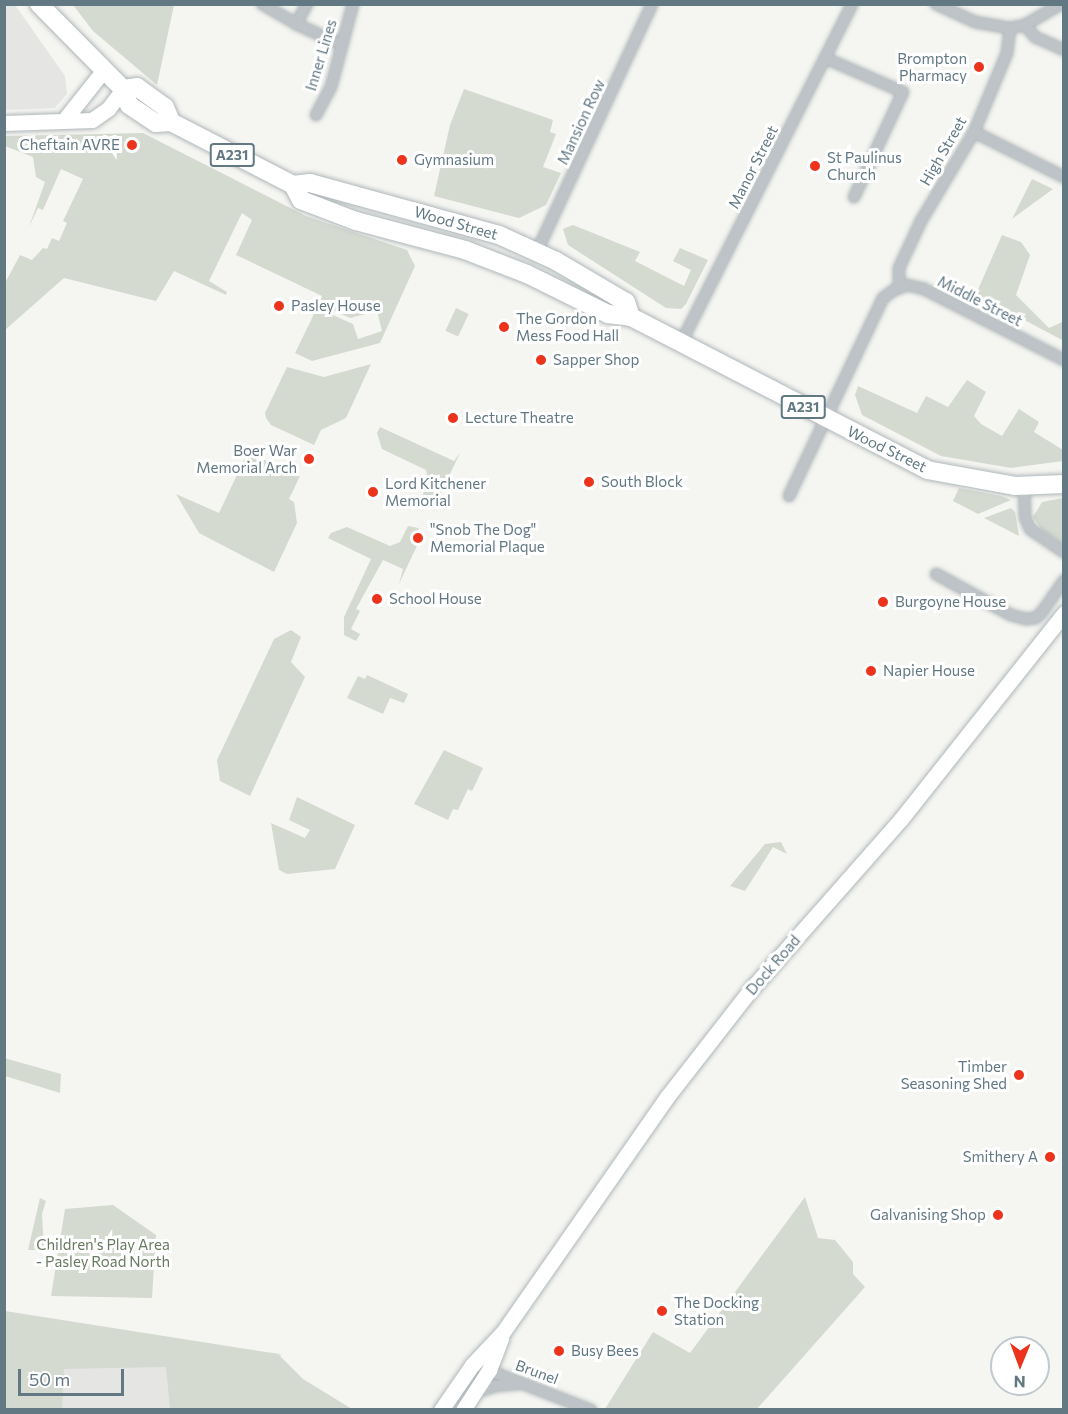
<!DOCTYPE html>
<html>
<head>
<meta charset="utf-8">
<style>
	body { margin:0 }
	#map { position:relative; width:1068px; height:1414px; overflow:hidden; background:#f5f5f1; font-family:Commissioner,sans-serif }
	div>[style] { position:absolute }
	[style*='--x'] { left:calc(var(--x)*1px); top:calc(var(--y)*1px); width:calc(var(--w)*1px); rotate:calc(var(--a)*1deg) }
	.built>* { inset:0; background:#e5e6e4 }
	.green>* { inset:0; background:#d5dad0; transform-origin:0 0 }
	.roads { filter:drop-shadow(0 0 2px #afb7ba) drop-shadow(0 0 2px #afb7ba) }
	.street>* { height:10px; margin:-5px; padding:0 5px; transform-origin:5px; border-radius:5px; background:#bdc3c6 }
	.secondary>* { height:15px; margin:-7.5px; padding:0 7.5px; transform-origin:7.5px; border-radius:7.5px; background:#fff }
	.primary>* { height:18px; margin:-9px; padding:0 9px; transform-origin:9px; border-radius:9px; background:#fff }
	.dots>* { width:16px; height:16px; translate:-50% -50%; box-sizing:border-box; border:3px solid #fff; border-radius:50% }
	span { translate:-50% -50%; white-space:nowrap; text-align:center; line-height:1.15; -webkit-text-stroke:6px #fff; paint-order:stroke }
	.shield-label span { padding:2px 4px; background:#fff; border:2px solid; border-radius:4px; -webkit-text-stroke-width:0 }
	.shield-label { font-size:14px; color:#627883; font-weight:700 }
	.street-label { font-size:15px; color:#627883 }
	.poi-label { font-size:15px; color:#627883 }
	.right { translate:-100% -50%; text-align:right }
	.left { translate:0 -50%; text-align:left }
	.park-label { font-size:15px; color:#697a61 }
	.frame { position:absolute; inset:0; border:6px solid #627883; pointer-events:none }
	.north { position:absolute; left:990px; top:1336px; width:60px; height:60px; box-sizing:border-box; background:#fff; border:2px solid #c0c9cd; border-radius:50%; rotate:181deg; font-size:16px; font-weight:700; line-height:24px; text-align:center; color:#627883 }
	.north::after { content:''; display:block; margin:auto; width:21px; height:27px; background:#eb341b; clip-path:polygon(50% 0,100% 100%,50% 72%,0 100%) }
	.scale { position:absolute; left:18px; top:1369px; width:106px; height:27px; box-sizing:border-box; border:3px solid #627883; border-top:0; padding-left:8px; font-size:18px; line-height:21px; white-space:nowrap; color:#627883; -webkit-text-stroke:4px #fff; paint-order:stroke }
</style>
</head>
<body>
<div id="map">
	<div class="built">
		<div style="clip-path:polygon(4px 5px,15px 5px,65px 76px,67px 94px,55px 108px,5px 110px)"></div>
		<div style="clip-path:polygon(5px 1317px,281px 1354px,271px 1409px,5px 1410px)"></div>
	</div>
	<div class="green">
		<div style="clip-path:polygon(73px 5px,174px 5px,157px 85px,93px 31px)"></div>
		<div style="clip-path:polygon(464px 89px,553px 120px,550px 132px,556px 134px,543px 167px,561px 173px,546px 205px,519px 218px,434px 196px,450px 125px)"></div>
		<div style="clip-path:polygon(143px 133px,306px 216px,407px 250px,415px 266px,380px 343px,312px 361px,295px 353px,317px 308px,353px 324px,358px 339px,382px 331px,377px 311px,350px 318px,319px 304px,322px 296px,236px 255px,252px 220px,242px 213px,209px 281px,227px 292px,226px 295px,174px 271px,156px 301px,64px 278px,5px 330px,5px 283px,20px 255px,32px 260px,43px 248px,47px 249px,52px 238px,59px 241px,67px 223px,63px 221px,83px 179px,61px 169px,43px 210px,38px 208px,29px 227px,45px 182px,36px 177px,33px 157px,5px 146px,5px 136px)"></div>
		<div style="clip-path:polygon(1032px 179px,1053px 189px,1012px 219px)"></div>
		<div style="clip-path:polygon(573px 225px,640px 252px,635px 261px,684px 286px,691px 270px,673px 261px,680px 248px,708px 260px,686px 304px,681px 309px,666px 308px,568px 245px,563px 229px)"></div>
		<div style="clip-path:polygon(1002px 235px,1021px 242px,1030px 255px,1016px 295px,1049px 328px,1062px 322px,1062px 340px,976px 294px)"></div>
		<div style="left:456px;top:308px;width:14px;height:25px;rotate:25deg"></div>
		<div style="clip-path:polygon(371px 364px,346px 418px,321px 430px,314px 445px,271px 425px,266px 418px,265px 413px,287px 367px,324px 377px)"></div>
		<div style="clip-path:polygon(967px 380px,986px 392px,974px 416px,981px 424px,1002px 436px,1019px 409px,1039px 422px,1034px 432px,1063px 450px,1063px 461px,1011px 468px,941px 456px,862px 415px,855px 395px,858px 386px,917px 413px,926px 396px,948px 407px)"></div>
		<div style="clip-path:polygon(380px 427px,454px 461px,460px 453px,436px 503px,422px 497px,428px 480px,426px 470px,382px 449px,377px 433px)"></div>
		<div style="clip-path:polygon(254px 455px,300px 476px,289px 499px,294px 502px,297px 523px,274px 572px,199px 533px,176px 494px,219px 513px,244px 460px)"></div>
		<div style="clip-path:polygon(959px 488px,1001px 496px,1011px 500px,978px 514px,953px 501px)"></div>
		<div style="clip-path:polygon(1063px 498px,1064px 498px,1063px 544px,1041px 529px,1033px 517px,1042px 502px)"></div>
		<div style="clip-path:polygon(1011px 508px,1015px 512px,1019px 536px,984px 518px)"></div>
		<div style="clip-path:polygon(408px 526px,418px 528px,422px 535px,399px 584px,403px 569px,383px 560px,356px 609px,360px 611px,351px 629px,360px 634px,356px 641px,344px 635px,344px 617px,371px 559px,328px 538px,331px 533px,347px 527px,390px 546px,400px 542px)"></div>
		<div style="clip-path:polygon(291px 630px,301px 637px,291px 662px,305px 677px,250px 796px,220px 781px,217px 760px,274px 639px)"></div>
		<div style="clip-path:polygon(367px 675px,408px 694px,404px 703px,390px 698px,383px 714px,347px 698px,358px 676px,365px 679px)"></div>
		<div style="clip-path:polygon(444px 750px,483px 768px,472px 791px,468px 789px,458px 810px,453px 809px,448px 820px,414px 804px)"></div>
		<div style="clip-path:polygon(297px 797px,355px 825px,335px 869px,287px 874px,279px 870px,271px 823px,305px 838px,310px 830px,289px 820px)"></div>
		<div style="clip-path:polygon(781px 842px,787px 854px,773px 847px,745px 891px,730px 886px,765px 844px)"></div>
		<div style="clip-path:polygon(4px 1058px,61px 1074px,60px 1093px,5px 1076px)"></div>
		<div style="clip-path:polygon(805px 1197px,818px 1238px,835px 1240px,853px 1262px,853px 1274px,865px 1287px,757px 1409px,605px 1409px,653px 1332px,690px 1353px)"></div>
		<div style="clip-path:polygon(40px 1198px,46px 1201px,42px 1214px,44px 1250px,28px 1250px)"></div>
		<div style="clip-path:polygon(113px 1205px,156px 1235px,152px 1298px,51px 1296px,65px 1209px)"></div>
		<div style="clip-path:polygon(5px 1311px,278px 1354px,303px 1379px,352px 1409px,170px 1409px,166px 1367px,64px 1369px,62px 1409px,5px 1409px)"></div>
	</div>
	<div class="roads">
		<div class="street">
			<div style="--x:262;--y:4;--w:39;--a:30"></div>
			<div style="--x:307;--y:4;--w:23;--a:119"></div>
			<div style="--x:296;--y:24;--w:51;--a:24.5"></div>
			<div style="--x:936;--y:4;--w:43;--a:24.8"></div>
			<div style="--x:975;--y:22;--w:36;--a:10"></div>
			<div style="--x:1010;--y:28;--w:15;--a:-11"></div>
			<div style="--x:1025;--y:25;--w:42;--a:-30.3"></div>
			<div style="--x:1025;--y:25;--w:16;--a:50"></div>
			<div style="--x:1035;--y:37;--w:32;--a:24"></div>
			<div style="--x:825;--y:58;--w:85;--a:23.6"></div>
			<div style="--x:903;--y:92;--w:116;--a:115"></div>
			<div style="--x:316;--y:115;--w:32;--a:-62"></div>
			<div style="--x:331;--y:87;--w:86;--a:-75.2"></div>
			<div style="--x:974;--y:132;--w:101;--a:26.6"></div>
			<div style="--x:537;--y:251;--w:272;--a:-65"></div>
			<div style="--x:899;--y:287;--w:19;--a:-90"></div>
			<div style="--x:899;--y:268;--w:52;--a:-64.9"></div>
			<div style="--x:921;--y:221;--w:104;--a:-59.2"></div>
			<div style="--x:974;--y:132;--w:86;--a:-67.3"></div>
			<div style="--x:1007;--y:53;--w:25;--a:-83"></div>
			<div style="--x:681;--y:343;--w:380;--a:-63.2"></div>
			<div style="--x:1024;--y:485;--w:32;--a:88"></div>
			<div style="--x:1025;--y:517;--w:13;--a:67"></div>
			<div style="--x:1030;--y:529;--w:41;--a:34.1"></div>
			<div style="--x:789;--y:496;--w:219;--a:-64.6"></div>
			<div style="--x:883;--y:298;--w:14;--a:-36"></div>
			<div style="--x:894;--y:290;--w:14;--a:-21"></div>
			<div style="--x:907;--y:285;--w:17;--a:13"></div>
			<div style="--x:924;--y:289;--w:157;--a:26.9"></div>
			<div style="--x:936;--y:574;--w:85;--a:28.7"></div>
			<div style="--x:1011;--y:615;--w:16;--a:15"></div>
			<div style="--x:1026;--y:619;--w:10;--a:-6"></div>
			<div style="--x:1036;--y:618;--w:8;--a:-45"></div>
			<div style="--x:1042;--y:612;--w:39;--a:-55"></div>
			<div style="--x:482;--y:1368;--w:117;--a:21.1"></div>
			<div style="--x:474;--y:1393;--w:22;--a:-18"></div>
			<div style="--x:495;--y:1386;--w:25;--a:-5"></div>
		</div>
		<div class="secondary">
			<div style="--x:65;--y:119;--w:61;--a:-51.6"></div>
			<div style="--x:4;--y:123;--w:88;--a:-2"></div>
			<div style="--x:92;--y:120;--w:19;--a:-35"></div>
			<div style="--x:108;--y:109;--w:25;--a:-53"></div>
			<div style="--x:441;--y:1410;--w:55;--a:-55.4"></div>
			<div style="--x:472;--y:1365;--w:45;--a:-46.8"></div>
			<div style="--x:503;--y:1332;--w:287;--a:-55.1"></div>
			<div style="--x:667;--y:1097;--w:138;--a:-52.1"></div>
			<div style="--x:752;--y:988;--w:225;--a:-48.6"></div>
			<div style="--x:901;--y:819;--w:263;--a:-51.6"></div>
			<div style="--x:463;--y:1410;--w:48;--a:-57"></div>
			<div style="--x:489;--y:1370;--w:34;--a:-69"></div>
		</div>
		<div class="primary">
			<div style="--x:39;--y:4;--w:120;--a:45.3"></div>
			<div style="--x:123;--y:89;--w:17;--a:69"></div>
			<div style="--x:129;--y:105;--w:32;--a:34"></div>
			<div style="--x:156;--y:123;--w:15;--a:-4"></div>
			<div style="--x:171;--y:122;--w:137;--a:27.3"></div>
			<div style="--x:293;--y:185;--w:17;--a:62"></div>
			<div style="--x:301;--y:200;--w:59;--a:20.9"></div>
			<div style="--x:356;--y:221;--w:113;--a:14.9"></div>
			<div style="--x:465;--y:250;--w:66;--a:21.2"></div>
			<div style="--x:527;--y:274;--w:90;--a:26.3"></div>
			<div style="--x:608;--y:314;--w:23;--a:7"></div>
			<div style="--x:631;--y:317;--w:333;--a:27.3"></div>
			<div style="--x:927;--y:470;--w:89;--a:10.3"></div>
			<div style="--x:1015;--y:486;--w:49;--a:-2.3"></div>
			<div style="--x:123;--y:89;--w:14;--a:-8"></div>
			<div style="--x:137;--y:87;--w:34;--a:36"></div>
			<div style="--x:165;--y:107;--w:16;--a:68"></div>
			<div style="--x:293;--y:185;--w:17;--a:-7"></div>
			<div style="--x:310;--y:183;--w:196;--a:15.4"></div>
			<div style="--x:499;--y:235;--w:63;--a:24.5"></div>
			<div style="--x:556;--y:261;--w:71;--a:30.5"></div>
			<div style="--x:617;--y:297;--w:10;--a:29"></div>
			<div style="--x:626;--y:302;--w:16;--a:72"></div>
		</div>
	</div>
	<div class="dots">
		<div style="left:979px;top:67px;background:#eb341b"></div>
		<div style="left:132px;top:145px;background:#eb341b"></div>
		<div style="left:402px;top:160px;background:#eb341b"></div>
		<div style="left:815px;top:166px;background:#eb341b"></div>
		<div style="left:279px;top:306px;background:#eb341b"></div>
		<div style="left:504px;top:327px;background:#eb341b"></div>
		<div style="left:541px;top:360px;background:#eb341b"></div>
		<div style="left:453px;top:418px;background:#eb341b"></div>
		<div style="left:309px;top:459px;background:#eb341b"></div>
		<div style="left:589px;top:482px;background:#eb341b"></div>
		<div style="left:373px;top:492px;background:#eb341b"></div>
		<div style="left:418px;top:538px;background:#eb341b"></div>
		<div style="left:377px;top:599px;background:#eb341b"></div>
		<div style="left:883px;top:602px;background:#eb341b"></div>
		<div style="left:871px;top:671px;background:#eb341b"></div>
		<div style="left:1019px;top:1075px;background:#eb341b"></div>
		<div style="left:1050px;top:1157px;background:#eb341b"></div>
		<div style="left:998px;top:1215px;background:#eb341b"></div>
		<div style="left:662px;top:1311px;background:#eb341b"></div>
		<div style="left:559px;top:1351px;background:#eb341b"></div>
	</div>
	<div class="shield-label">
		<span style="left:232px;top:155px">A231</span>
		<span style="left:803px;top:407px">A231</span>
	</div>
	<div class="street-label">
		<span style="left:321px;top:55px;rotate:-73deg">Inner Lines</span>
		<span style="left:581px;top:122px;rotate:-65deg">Mansion Row</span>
		<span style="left:943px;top:151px;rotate:-60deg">High Street</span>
		<span style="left:753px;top:167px;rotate:-63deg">Manor Street</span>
		<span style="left:456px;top:223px;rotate:16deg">Wood Street</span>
		<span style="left:980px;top:301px;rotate:27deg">Middle Street</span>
		<span style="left:887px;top:449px;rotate:26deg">Wood Street</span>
		<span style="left:773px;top:965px;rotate:-49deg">Dock Road</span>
		<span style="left:537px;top:1372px;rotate:20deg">Brunel</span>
	</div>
	<div class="poi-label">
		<span class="right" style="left:967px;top:67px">Brompton<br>Pharmacy</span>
		<span class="right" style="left:120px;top:145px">Cheftain AVRE</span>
		<span class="left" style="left:827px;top:166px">St Paulinus<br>Church</span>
		<span class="left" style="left:414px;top:160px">Gymnasium</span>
		<span class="left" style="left:291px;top:306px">Pasley House</span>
		<span class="left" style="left:516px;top:327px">The Gordon<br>Mess Food Hall</span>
		<span class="left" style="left:553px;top:360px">Sapper Shop</span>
		<span class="left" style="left:465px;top:418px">Lecture Theatre</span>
		<span class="right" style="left:297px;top:459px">Boer War<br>Memorial Arch</span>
		<span class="left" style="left:601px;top:482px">South Block</span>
		<span class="left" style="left:385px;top:492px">Lord Kitchener<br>Memorial</span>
		<span class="left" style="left:430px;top:538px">"Snob The Dog"<br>Memorial Plaque</span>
		<span class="left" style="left:389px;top:599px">School House</span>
		<span class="left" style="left:895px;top:602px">Burgoyne House</span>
		<span class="left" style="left:883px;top:671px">Napier House</span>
		<span class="right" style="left:1007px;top:1075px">Timber<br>Seasoning Shed</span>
		<span class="right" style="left:1038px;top:1157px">Smithery A</span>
		<span class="right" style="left:986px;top:1215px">Galvanising Shop</span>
		<span class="left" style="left:674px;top:1311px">The Docking<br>Station</span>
		<span class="left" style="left:571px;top:1351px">Busy Bees</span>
	</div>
	<div class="park-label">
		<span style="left:103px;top:1253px">Children's Play Area<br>- Pasley Road North</span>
	</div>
	<div class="frame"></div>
	<div class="north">N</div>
	<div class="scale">50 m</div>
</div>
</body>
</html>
